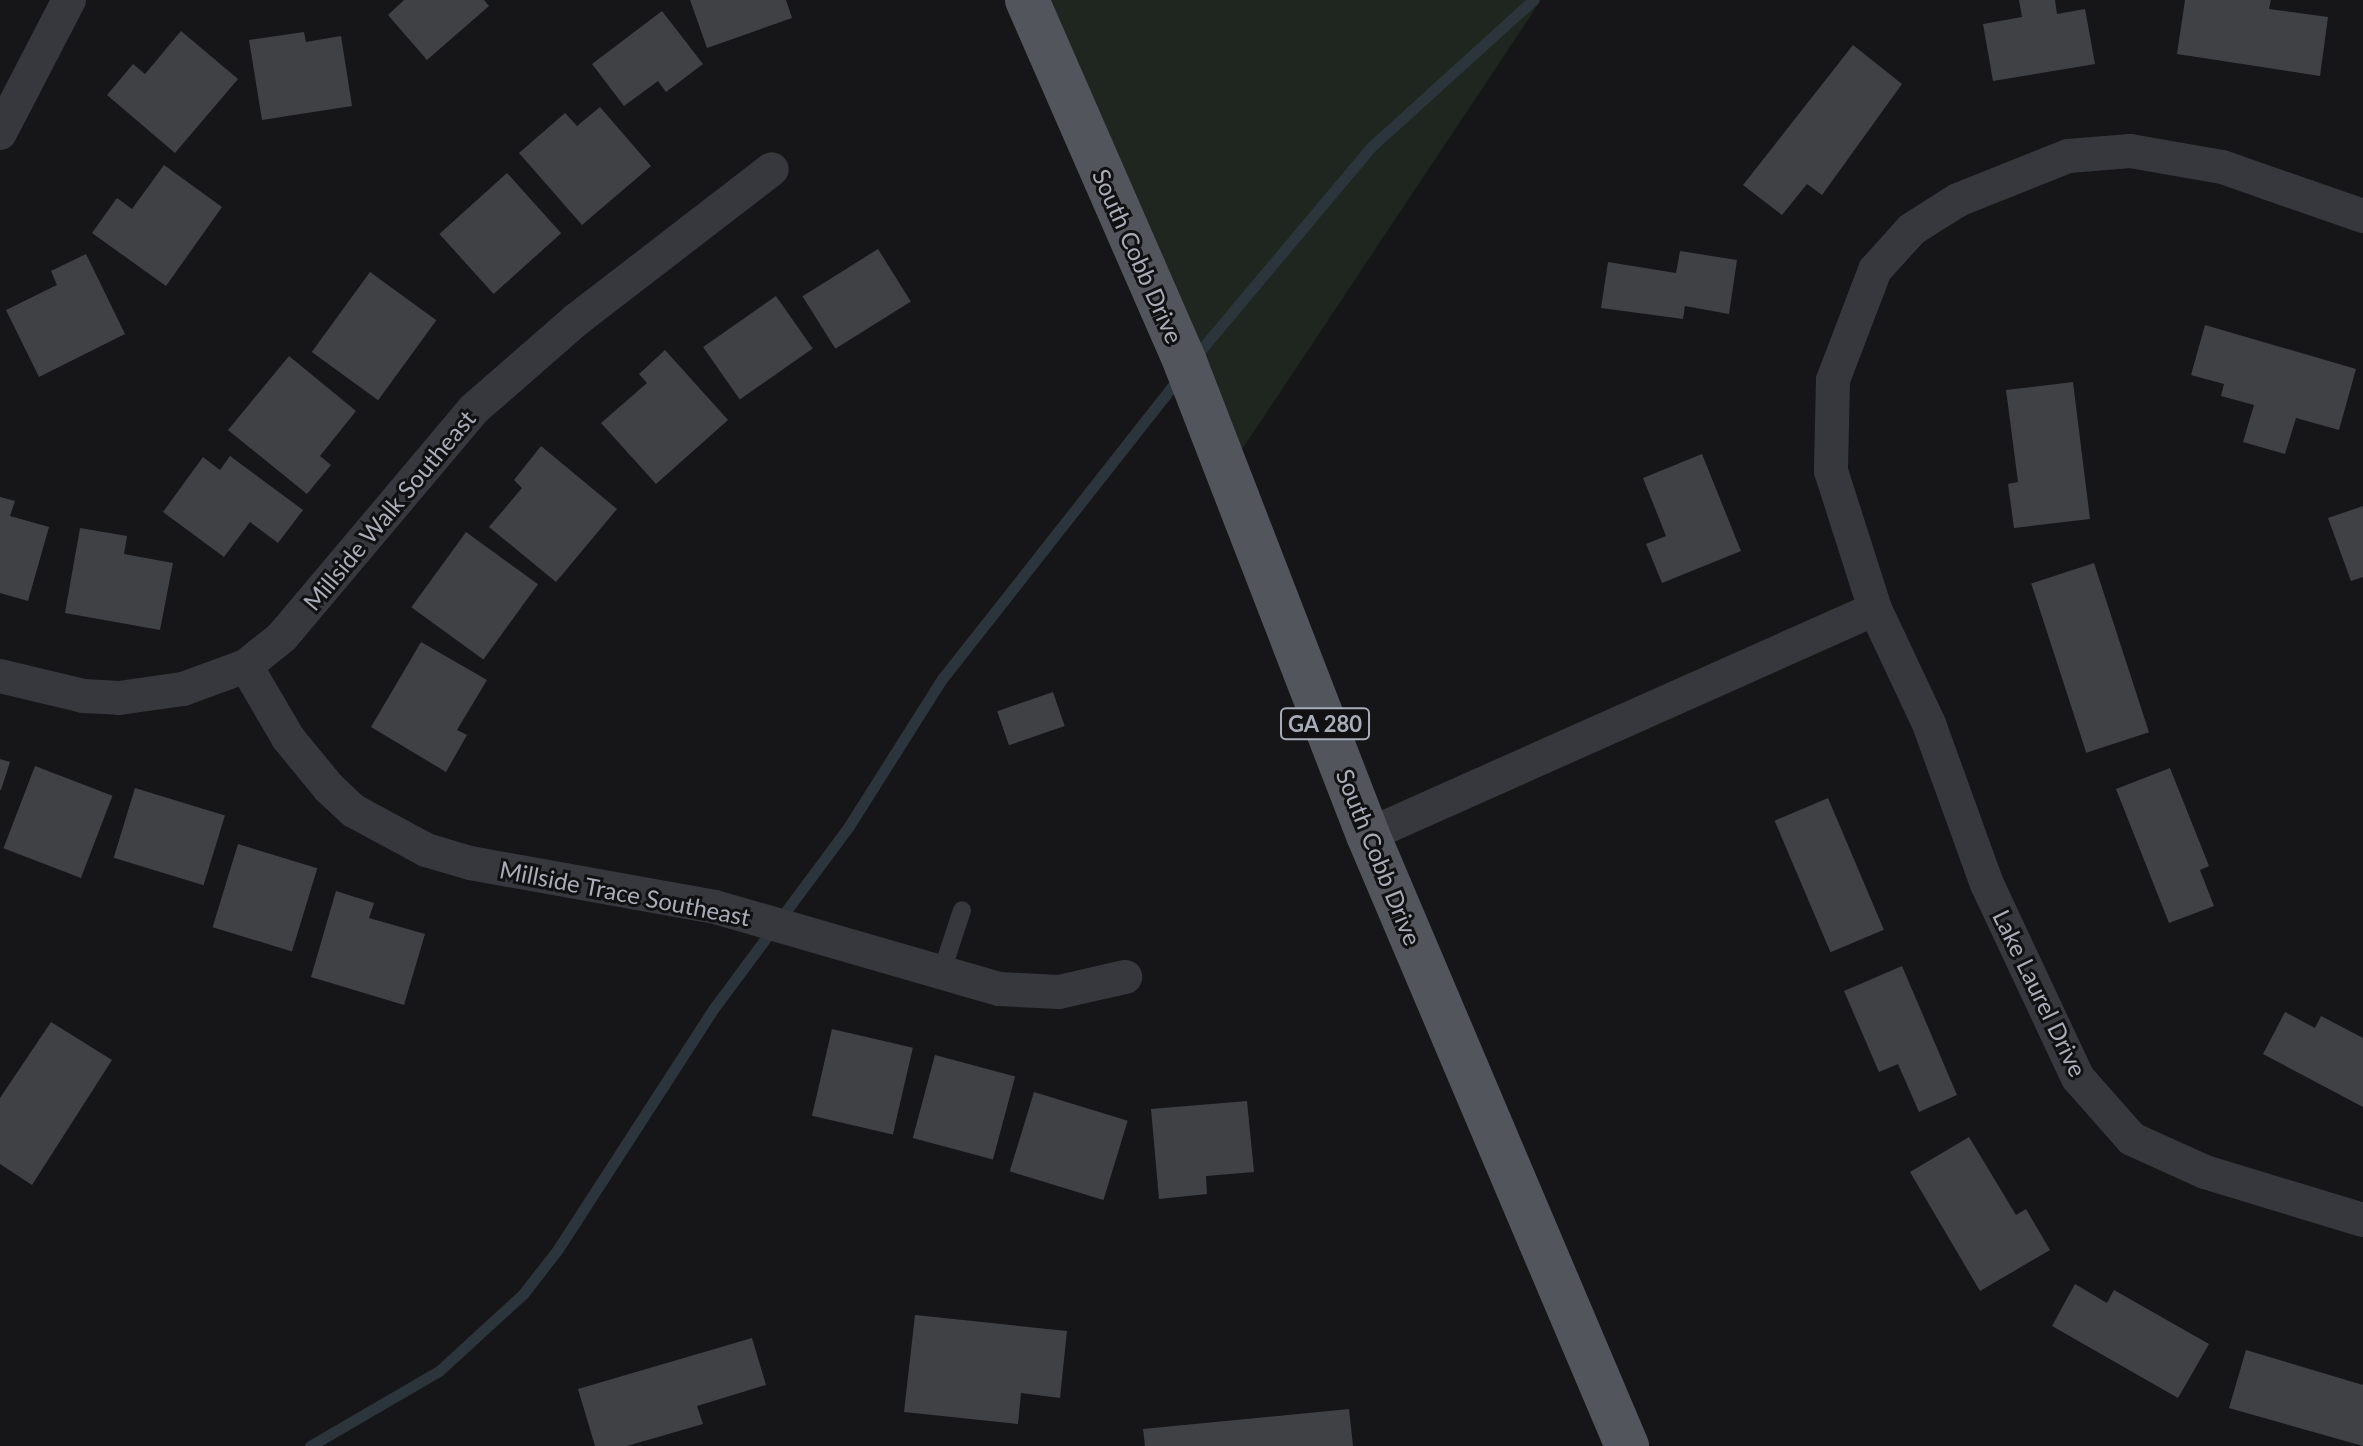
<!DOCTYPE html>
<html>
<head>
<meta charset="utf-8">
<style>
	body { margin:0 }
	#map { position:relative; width:2363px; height:1446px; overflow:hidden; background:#161618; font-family:Lato,sans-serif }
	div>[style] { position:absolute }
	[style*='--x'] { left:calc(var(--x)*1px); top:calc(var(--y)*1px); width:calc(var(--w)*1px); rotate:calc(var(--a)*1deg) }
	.green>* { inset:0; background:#1e261f }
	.stream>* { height:11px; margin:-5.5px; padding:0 5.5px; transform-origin:5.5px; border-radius:5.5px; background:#2c353c }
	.building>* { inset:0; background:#404145; transform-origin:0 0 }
	.service>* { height:18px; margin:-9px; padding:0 9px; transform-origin:9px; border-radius:9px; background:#37383d }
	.minor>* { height:34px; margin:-17px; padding:0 17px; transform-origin:17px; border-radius:17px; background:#37383d }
	.primary>* { height:44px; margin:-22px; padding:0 22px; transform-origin:22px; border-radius:22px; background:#53555c }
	span { translate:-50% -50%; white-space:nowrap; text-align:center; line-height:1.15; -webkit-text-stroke:6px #111113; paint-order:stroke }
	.shield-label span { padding:2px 6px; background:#111113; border:2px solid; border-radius:6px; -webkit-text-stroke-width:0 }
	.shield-label { font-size:22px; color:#a8adb8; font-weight:700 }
	.street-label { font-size:24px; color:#a8adb8 }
</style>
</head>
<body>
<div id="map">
	<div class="green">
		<div style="clip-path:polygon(1020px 0,1541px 0,1233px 463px)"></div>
	</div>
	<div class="stream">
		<div style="--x:1194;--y:358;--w:275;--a:-50"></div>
		<div style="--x:1371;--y:147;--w:219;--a:-42.2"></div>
		<div style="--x:310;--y:1446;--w:149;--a:-30.2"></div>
		<div style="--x:439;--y:1371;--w:114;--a:-42.5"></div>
		<div style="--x:523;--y:1294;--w:57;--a:-52.1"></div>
		<div style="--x:558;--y:1249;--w:287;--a:-57.1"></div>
		<div style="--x:714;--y:1008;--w:227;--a:-53.4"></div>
		<div style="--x:849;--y:826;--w:174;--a:-57.7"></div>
		<div style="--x:942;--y:679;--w:383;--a:-51.8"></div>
	</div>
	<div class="building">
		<div style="clip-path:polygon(404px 0,484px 0,489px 6px,427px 60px,388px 15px)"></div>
		<div style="clip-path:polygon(690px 0,786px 0,792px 18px,707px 48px)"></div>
		<div style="clip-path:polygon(2019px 0,2055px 0,2057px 14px,2085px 9px,2095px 64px,1993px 81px,1983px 24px,2022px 17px)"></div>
		<div style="clip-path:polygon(2185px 0,2271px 0,2269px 9px,2328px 17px,2320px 76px,2177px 54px)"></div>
		<div style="clip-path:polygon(662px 11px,703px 64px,666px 92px,658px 81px,624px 106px,592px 64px)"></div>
		<div style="clip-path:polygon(181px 31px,238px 79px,175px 153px,107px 95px,133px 64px,145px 74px)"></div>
		<div style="clip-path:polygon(304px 32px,306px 42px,341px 36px,352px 106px,262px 120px,249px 40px)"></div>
		<div style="clip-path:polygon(1853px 45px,1902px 84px,1822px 195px,1807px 184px,1782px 215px,1743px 185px)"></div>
		<div style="clip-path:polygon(600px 107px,651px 166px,582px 225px,519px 153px,565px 113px,577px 126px)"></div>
		<div style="clip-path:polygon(164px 165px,222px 207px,166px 286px,92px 233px,117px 198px,132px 209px)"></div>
		<div style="left:507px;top:173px;width:81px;height:91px;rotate:48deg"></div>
		<div style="left:878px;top:249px;width:62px;height:89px;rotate:58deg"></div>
		<div style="clip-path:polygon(1680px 251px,1737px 260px,1729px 314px,1685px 306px,1683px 319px,1601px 308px,1608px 262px,1676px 273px)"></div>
		<div style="clip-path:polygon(86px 254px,125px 334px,39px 377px,6px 310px,57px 285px,51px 271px)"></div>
		<div style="left:370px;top:272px;width:82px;height:99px;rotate:36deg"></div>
		<div style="left:776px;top:296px;width:64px;height:89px;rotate:55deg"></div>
		<div style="clip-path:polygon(2205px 325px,2356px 369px,2339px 430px,2296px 418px,2285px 454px,2243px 442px,2254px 405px,2221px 396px,2224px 384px,2191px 375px)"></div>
		<div style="clip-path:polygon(665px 350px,728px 420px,656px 484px,601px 423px,647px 383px,639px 374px)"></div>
		<div style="clip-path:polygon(289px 356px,356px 411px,320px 456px,331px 465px,307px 494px,228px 430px)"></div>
		<div style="clip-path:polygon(2073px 382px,2090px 519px,2014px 528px,2008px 484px,2018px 482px,2006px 390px)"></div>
		<div style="clip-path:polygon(541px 446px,617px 509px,556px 582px,489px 527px,522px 488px,514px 480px)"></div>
		<div style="clip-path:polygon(1702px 454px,1741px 551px,1662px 583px,1646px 544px,1666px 536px,1643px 478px)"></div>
		<div style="clip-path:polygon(230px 456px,303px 510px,278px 543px,250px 522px,224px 557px,163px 512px,203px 457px,220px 470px)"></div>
		<div style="clip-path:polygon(0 497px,15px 501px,10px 516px,49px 527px,28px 601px,0 593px)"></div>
		<div style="clip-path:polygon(2363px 506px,2363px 577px,2351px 581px,2328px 518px)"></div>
		<div style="clip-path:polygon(80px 528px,127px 536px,124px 554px,173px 563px,160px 630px,65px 613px)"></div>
		<div style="left:466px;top:532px;width:89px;height:93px;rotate:36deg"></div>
		<div style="left:2094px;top:563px;width:178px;height:66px;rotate:72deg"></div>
		<div style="clip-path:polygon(421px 642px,487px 680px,457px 730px,467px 735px,446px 772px,371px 727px)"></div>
		<div style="left:1053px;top:692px;width:36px;height:59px;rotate:71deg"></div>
		<div style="clip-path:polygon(0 759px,10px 762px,1px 790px,0 790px)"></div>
		<div style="left:35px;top:766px;width:83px;height:88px;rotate:21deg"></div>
		<div style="clip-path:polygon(2170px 768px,2209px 866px,2200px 870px,2214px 906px,2169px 923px,2116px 789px)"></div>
		<div style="left:135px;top:788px;width:94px;height:73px;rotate:17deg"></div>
		<div style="left:1828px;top:798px;width:143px;height:58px;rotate:67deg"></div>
		<div style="left:238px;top:844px;width:83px;height:87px;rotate:17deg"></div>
		<div style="clip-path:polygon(336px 891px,374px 903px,369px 918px,425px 934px,404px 1005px,311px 977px)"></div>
		<div style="clip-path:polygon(1902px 966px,1957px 1095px,1919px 1112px,1898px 1064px,1879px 1072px,1844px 991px)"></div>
		<div style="clip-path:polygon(2285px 1012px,2315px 1028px,2321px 1016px,2363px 1038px,2363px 1107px,2263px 1054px)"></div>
		<div style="clip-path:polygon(51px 1022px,112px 1060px,32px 1185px,0 1164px,0 1098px)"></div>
		<div style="left:832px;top:1029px;width:83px;height:89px;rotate:13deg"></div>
		<div style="left:935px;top:1055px;width:83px;height:86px;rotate:15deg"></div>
		<div style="left:1034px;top:1092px;width:98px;height:83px;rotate:17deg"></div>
		<div style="clip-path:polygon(1247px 1101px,1254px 1172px,1206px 1176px,1207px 1194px,1159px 1199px,1151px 1109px)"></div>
		<div style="clip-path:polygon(1969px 1137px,2016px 1215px,2026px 1209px,2050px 1250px,1980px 1291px,1910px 1172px)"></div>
		<div style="clip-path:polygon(2075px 1284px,2107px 1303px,2114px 1290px,2209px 1344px,2178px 1398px,2052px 1326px)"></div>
		<div style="clip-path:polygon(915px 1315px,1067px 1331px,1060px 1398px,1021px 1393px,1018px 1424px,904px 1412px)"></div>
		<div style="clip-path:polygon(752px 1338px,766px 1385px,697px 1406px,703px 1424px,627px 1446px,595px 1446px,578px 1389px)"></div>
		<div style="clip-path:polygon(2246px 1350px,2363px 1385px,2363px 1446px,2229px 1408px)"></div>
		<div style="clip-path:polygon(1349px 1409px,1353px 1446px,1145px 1446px,1143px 1429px)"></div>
	</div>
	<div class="service">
		<div style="--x:942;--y:971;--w:64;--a:-71.8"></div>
	</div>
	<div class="minor">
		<div style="--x:0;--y:133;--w:150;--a:-62.6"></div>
		<div style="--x:2363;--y:216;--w:149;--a:-160.8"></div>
		<div style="--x:2222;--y:167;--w:93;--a:-170.1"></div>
		<div style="--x:2130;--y:151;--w:62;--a:175.4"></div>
		<div style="--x:2068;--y:156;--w:118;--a:158.2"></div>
		<div style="--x:1958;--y:200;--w:54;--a:147.8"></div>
		<div style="--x:1912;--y:229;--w:55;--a:132.1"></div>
		<div style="--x:1875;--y:270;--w:118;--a:110.9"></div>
		<div style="--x:1833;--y:380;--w:91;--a:91.3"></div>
		<div style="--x:1831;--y:471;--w:145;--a:72.3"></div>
		<div style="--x:1875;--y:609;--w:127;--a:64.8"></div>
		<div style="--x:1929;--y:724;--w:170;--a:70.1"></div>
		<div style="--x:1987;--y:884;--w:214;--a:64.9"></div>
		<div style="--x:2078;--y:1078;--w:81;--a:48.5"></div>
		<div style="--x:2132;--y:1139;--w:80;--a:24.3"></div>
		<div style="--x:2205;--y:1172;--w:165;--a:16.9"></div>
		<div style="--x:246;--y:666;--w:83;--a:59.7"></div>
		<div style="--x:288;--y:738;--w:65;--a:50.6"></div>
		<div style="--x:329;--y:788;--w:34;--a:43"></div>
		<div style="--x:354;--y:811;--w:82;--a:28.4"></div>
		<div style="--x:426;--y:850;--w:46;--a:16.5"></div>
		<div style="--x:470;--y:863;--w:249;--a:10.2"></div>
		<div style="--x:715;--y:907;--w:296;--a:16.1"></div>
		<div style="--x:999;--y:989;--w:60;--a:2.9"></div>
		<div style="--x:1059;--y:992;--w:68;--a:-12.8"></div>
		<div style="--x:0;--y:676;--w:85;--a:13.5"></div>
		<div style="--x:83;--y:696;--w:36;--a:3"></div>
		<div style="--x:119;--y:698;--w:65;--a:-8"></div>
		<div style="--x:183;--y:689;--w:67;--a:-20.1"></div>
		<div style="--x:246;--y:666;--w:46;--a:-38.9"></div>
		<div style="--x:282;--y:637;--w:298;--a:-49.9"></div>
		<div style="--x:474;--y:409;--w:135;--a:-41.1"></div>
		<div style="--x:576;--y:320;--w:247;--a:-37.6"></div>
		<div style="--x:1368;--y:835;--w:555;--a:-24.03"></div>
	</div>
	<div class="primary">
		<div style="--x:1027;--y:0;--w:395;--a:66.4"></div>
		<div style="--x:1185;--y:362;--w:507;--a:68.85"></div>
		<div style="--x:1368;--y:835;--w:664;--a:67.03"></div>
	</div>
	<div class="shield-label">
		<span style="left:1325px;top:724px">GA 280</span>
	</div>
	<div class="street-label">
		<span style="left:1138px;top:256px;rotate:66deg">South Cobb Drive</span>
		<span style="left:389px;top:510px;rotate:-50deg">Millside Walk Southeast</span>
		<span style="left:1379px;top:857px;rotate:68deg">South Cobb Drive</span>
		<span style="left:625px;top:893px;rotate:11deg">Millside Trace Southeast</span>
		<span style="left:2040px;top:993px;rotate:64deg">Lake Laurel Drive</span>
	</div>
</div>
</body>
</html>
